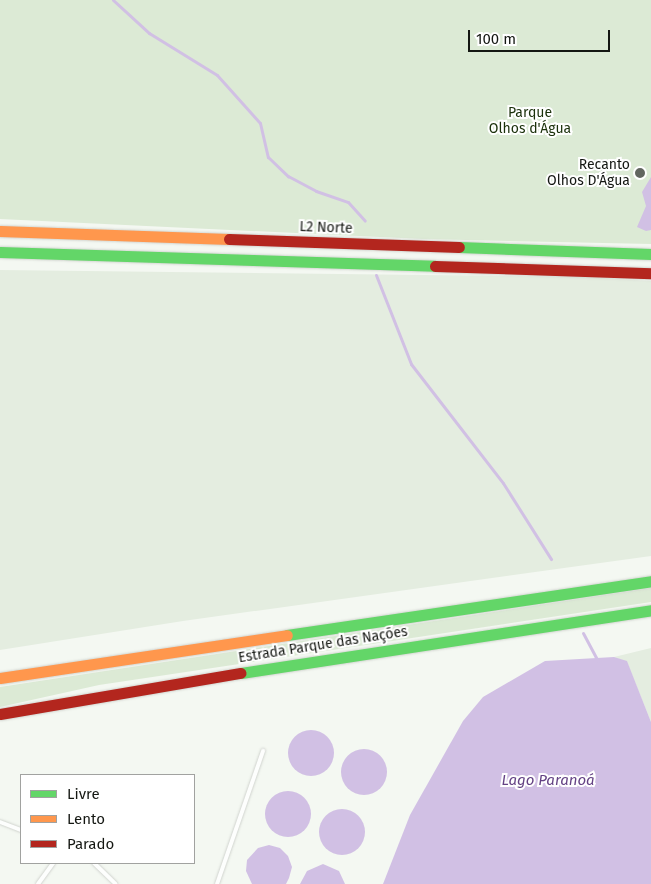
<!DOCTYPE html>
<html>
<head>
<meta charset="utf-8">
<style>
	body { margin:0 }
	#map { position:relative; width:651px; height:884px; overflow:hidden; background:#f4f8f2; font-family:"Fira Sans",sans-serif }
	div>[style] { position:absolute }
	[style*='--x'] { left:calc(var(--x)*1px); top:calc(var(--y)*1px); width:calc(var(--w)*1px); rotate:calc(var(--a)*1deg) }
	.built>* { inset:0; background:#e4ede0 }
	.green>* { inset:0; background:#dcead5 }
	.water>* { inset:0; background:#d1c0e4 }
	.round { border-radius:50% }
	.stream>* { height:3px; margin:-1.5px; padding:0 1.5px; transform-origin:1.5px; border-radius:1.5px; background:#d1c0e4 }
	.roads { filter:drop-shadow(0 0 1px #d1d4cf) drop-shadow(0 0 1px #d1d4cf) }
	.lane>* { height:4px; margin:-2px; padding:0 2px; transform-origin:2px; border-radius:2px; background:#fdfefd }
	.fast>* { height:11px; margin:-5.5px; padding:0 5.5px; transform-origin:5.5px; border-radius:5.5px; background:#63d668 }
	.slow>* { height:11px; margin:-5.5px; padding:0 5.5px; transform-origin:5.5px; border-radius:5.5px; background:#ff974d }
	.jam>* { height:11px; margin:-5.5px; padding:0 5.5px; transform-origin:5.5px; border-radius:5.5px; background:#b3261e }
	.dots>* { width:14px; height:14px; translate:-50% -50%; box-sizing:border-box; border:2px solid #fff; border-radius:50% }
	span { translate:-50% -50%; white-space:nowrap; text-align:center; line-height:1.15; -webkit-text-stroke:4px #fff; paint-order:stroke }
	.park-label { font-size:14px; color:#1a300a }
	.poi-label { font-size:14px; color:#141712 }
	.right { translate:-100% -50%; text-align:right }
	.street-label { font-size:14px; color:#141712 }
	.water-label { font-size:15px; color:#644284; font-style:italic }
	.legend { position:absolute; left:20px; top:774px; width:175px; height:90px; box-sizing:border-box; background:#fff; border:1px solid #a1a2a0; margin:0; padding:6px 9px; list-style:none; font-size:15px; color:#141712 }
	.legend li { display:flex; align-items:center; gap:10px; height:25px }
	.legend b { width:25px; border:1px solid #a1a2a0 }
	.scale { position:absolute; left:468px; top:30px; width:142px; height:22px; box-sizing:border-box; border:2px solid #141712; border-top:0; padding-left:6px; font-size:15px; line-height:18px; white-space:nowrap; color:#141712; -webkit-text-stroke:4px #fff; paint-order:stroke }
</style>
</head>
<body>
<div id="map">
	<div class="built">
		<div style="clip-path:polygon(0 270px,585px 277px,651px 281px,651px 556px,183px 621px,0 650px)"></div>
		<div style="clip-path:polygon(651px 648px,651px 722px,627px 662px,614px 657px)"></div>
	</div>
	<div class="green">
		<div style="clip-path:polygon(0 0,651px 0,651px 244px,422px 239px,0 219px)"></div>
		<div style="clip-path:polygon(651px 588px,651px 602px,99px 685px,0 707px,0 687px)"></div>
	</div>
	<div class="water">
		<div style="clip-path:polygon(651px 177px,651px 230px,646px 231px,637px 227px,646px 206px,642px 192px)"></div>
		<div style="clip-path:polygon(614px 657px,627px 661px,651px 722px,651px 884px,383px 884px,410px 815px,463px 721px,483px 697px,545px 661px)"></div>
		<div class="round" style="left:288px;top:730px;width:46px;height:46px"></div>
		<div class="round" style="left:341px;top:749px;width:46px;height:46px"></div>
		<div class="round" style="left:265px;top:791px;width:46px;height:46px"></div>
		<div class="round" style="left:319px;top:809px;width:46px;height:46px"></div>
		<div style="clip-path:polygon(269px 845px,280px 848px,288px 856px,292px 867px,289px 878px,286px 884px,252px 884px,246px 871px,247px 860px,258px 848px)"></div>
		<div style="clip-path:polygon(323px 864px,339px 871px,345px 884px,300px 884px,307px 871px)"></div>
	</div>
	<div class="stream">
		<div style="--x:113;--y:0;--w:49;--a:42.5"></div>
		<div style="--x:149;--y:33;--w:80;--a:31.7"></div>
		<div style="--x:217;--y:75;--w:64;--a:48.1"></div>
		<div style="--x:260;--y:123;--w:35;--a:77"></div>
		<div style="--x:268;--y:157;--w:28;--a:44"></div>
		<div style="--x:288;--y:176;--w:32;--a:28"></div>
		<div style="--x:316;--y:191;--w:34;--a:19"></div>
		<div style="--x:348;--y:202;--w:25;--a:48"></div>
		<div style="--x:376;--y:275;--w:96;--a:68.5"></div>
		<div style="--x:411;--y:364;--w:150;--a:52.3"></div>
		<div style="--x:503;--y:483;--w:90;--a:57.7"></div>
		<div style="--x:583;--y:633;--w:32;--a:62"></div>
	</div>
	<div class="roads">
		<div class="lane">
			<div style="--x:0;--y:822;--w:22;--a:21"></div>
			<div style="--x:94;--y:863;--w:30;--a:44"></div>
			<div style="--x:38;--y:884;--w:26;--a:-54"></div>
			<div style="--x:217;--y:884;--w:141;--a:-70.9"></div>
		</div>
		<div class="fast">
			<div style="--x:459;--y:247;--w:192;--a:2.1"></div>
			<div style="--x:0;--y:252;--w:435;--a:1.8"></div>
			<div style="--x:287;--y:635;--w:368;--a:-8.4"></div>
			<div style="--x:241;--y:673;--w:415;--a:-8.7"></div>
		</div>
		<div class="slow">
			<div style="--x:0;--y:231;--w:229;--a:2"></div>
			<div style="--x:0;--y:678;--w:290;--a:-8.5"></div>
		</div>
		<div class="jam">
			<div style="--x:229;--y:239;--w:230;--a:2"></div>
			<div style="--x:435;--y:266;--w:216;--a:1.9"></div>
			<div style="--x:0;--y:714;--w:244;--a:-9.7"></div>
		</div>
	</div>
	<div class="dots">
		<div style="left:640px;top:173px;background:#626660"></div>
	</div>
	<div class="park-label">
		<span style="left:530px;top:121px">Parque<br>Olhos d'Água</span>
	</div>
	<div class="poi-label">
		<span class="right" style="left:630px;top:173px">Recanto<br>Olhos D'Água</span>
	</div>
	<div class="street-label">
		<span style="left:326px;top:228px;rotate:2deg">L2 Norte</span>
		<span style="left:323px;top:645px;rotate:-9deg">Estrada Parque das Nações</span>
	</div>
	<div class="water-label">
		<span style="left:548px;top:781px">Lago Paranoá</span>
	</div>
	<ul class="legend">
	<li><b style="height:6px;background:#63d668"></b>Livre</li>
	<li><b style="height:6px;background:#ff974d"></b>Lento</li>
	<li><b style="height:6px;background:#b3261e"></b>Parado</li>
	</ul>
	<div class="scale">100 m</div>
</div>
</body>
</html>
